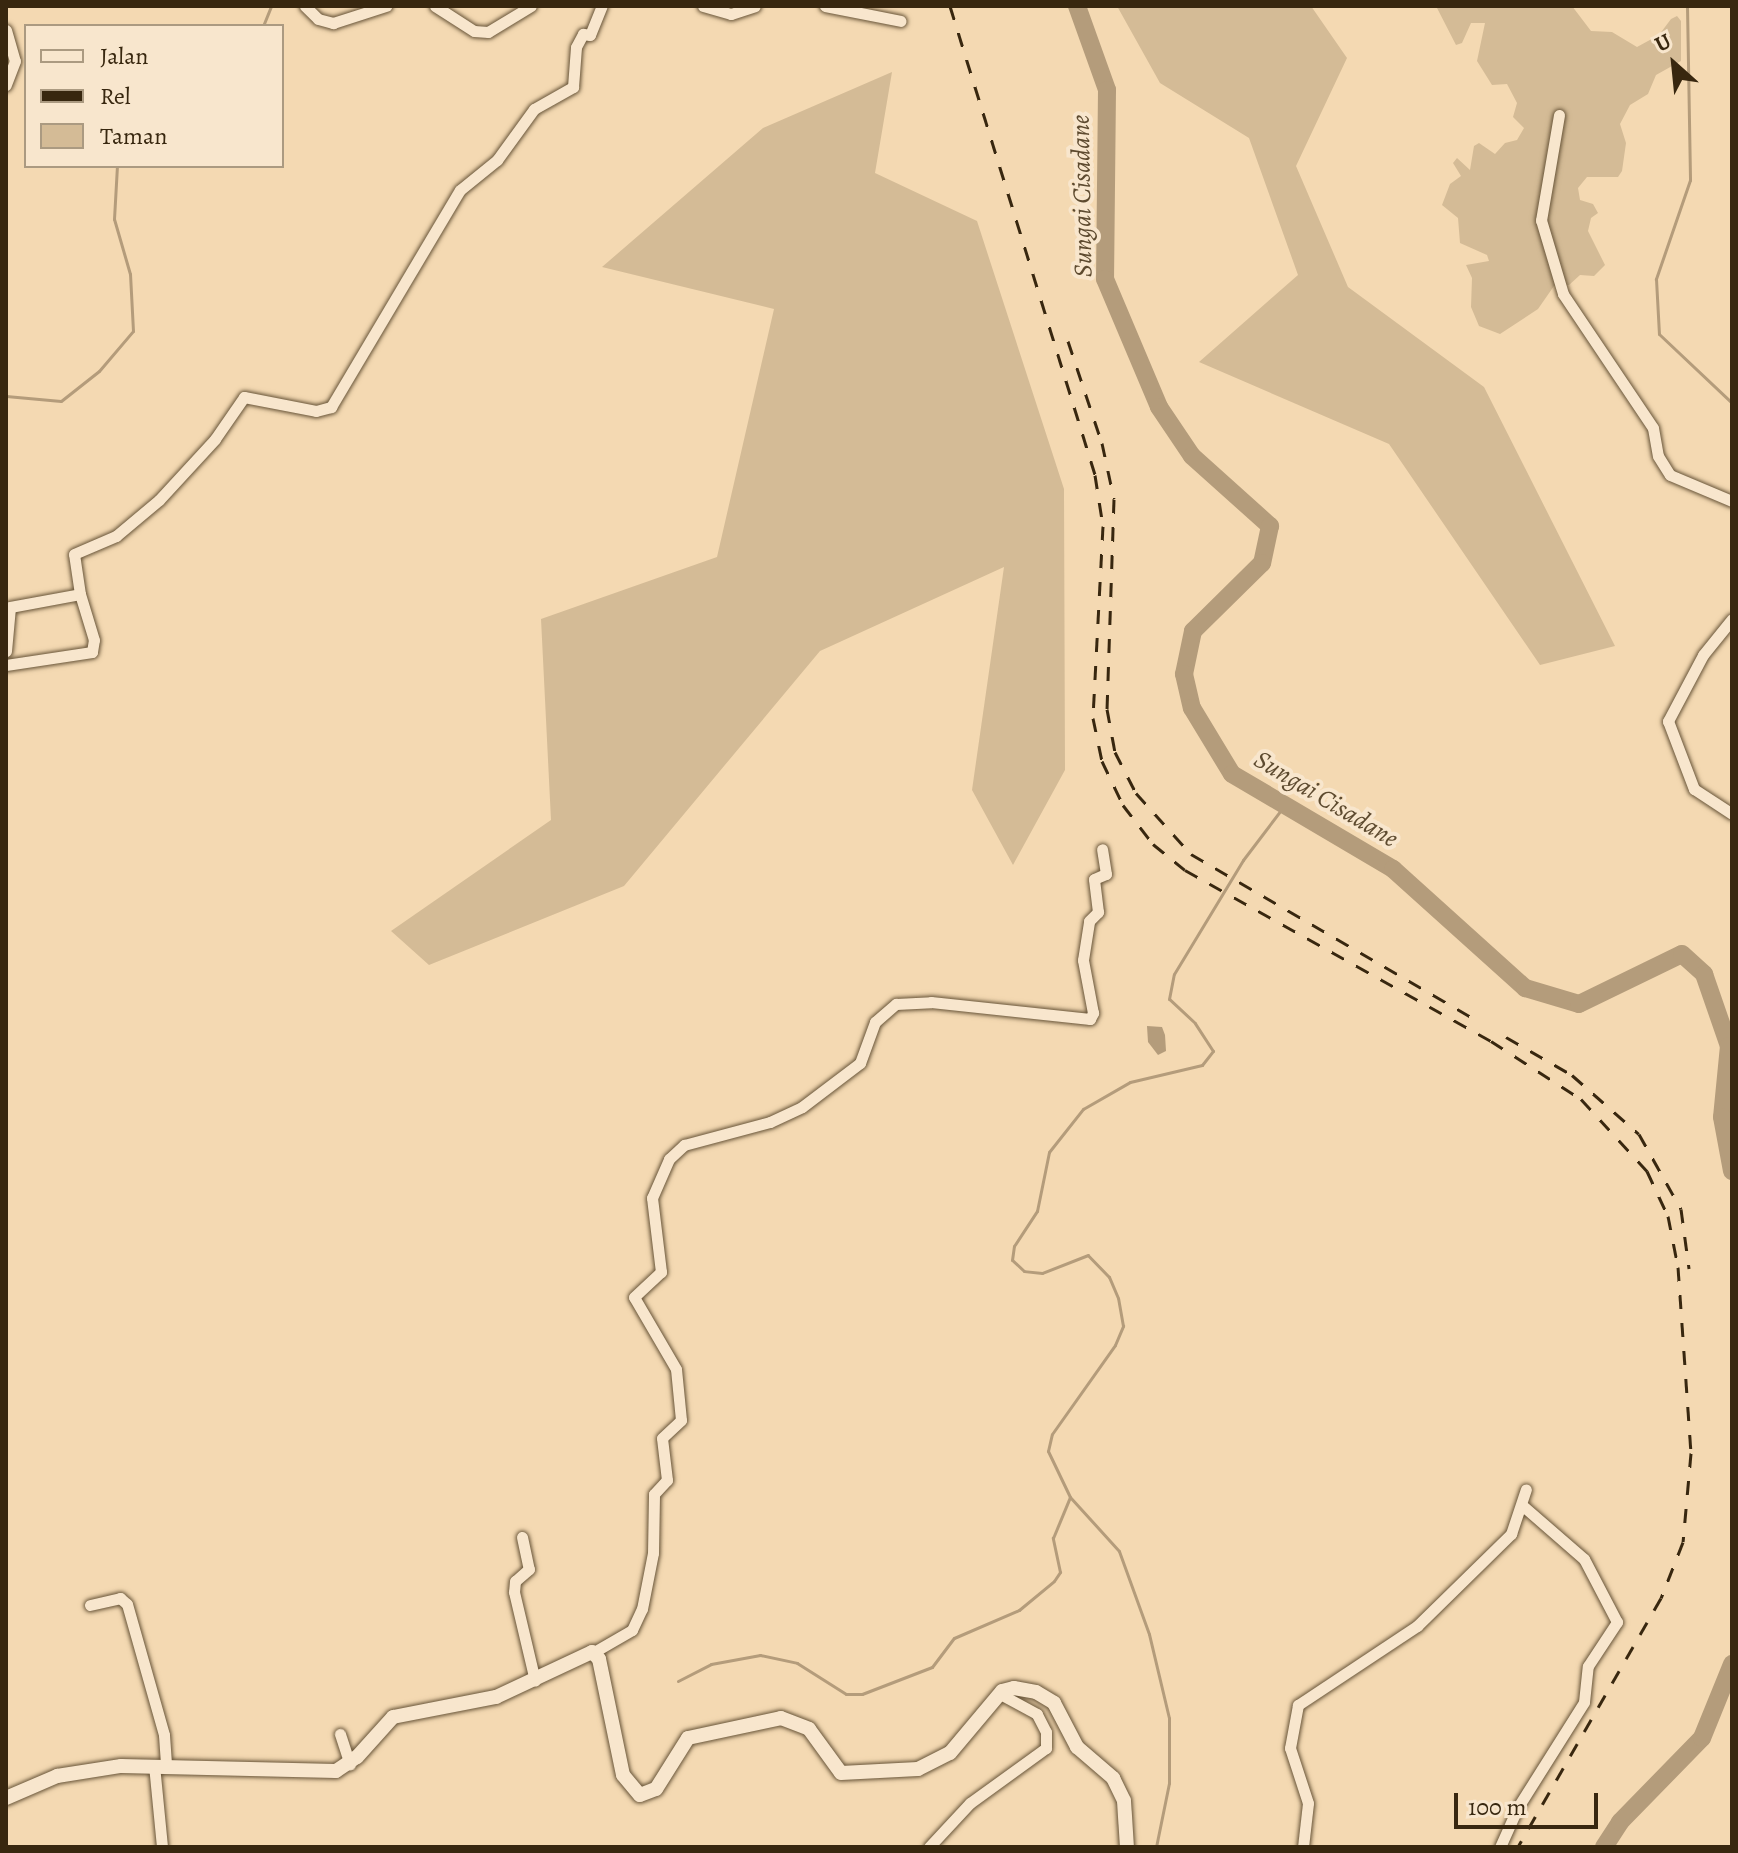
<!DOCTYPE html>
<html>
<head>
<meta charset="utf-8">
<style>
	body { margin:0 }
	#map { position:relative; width:1738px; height:1853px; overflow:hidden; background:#f4d9b2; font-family:Alegreya,serif }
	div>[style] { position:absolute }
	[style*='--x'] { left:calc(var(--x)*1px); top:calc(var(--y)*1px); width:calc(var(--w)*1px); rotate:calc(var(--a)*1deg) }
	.green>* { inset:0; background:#d4bb96 }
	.water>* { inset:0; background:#b49c7b }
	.stream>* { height:3px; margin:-1.5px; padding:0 1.5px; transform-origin:1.5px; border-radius:1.5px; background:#b49c7b }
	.river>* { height:18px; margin:-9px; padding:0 9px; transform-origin:9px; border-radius:9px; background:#b49c7b }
	.roads { filter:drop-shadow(0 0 2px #675438) drop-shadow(0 0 2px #675438) }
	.street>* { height:11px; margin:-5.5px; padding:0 5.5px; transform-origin:5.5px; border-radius:5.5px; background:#f8e6cd }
	.secondary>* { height:14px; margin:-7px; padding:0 7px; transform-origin:7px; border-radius:7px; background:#f8e6cd }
	.rail>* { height:3px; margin-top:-1.5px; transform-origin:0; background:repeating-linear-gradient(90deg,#38270f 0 14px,transparent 0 28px) }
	span { translate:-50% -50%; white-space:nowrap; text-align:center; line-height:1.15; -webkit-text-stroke:8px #f8e6cd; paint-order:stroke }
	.water-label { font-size:26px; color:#5d4a2f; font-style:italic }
	.frame { position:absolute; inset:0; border:8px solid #38270f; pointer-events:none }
	.legend { position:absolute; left:24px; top:24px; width:260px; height:144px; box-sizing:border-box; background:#f8e6cd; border:2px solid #ab9a81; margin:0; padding:10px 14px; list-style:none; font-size:24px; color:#38270f }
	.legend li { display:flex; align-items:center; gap:16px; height:40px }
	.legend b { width:40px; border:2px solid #ab9a81 }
	.north { position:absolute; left:1634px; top:24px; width:80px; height:80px; -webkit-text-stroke:6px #f8e6cd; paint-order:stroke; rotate:333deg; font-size:22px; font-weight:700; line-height:32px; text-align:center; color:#38270f }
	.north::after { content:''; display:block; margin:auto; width:28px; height:36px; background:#38270f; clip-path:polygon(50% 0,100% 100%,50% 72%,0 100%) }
	.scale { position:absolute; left:1454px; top:1793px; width:144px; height:36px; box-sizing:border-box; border:4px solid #38270f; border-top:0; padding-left:10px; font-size:24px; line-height:28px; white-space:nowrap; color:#38270f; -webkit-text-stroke:6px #f8e6cd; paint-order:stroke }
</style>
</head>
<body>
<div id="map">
	<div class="green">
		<div style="clip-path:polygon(1117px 6px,1311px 6px,1347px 58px,1296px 166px,1348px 287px,1484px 387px,1615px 646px,1540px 665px,1389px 444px,1199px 362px,1298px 275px,1249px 138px,1160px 83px)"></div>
		<div style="clip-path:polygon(1436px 6px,1572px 6px,1591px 31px,1612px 32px,1637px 47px,1659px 35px,1671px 19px,1677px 16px,1681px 21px,1681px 61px,1656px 75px,1648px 94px,1630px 105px,1620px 124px,1626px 143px,1622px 171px,1618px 177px,1587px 177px,1578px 188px,1580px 200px,1593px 204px,1598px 213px,1591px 218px,1588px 231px,1605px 265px,1594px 276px,1580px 275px,1569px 285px,1554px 286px,1538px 309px,1500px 334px,1479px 326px,1471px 307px,1472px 278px,1466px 265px,1489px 261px,1487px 255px,1460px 243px,1458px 218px,1442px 205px,1450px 184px,1461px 176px,1453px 163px,1457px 158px,1470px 170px,1474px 146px,1479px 143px,1495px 154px,1505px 143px,1517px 140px,1524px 128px,1513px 117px,1517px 103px,1507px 84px,1492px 85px,1477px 61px,1485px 23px,1471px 23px,1462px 43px,1456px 45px)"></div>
		<div style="clip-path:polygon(892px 72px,875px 173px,977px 221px,1064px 489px,1065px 770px,1013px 865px,972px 790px,1004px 567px,820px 651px,624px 886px,429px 965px,391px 931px,551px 820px,541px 619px,717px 557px,774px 309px,602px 267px,763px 128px)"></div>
	</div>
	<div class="water">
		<div style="clip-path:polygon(1147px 1026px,1162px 1027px,1165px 1035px,1166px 1051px,1158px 1055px,1148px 1042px)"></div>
	</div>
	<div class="stream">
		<div style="--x:1687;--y:6;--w:174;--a:89"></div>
		<div style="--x:1690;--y:180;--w:105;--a:109"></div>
		<div style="--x:1656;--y:279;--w:55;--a:86.9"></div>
		<div style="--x:1659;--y:334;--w:100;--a:43.4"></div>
		<div style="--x:263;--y:26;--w:22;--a:-68"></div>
		<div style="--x:6;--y:396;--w:55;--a:5.2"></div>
		<div style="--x:61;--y:401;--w:48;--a:-38.3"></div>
		<div style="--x:99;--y:371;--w:52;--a:-49.6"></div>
		<div style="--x:133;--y:331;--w:57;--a:-93"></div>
		<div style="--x:130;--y:274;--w:57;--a:-106.2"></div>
		<div style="--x:114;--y:219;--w:53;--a:-86.8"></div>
		<div style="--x:678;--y:1681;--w:37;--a:-27"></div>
		<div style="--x:711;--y:1664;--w:50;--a:-10.4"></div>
		<div style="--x:760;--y:1655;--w:38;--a:12"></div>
		<div style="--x:797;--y:1663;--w:58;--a:32.3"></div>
		<div style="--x:846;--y:1694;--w:16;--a:0"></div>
		<div style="--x:862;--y:1694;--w:75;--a:-21.1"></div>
		<div style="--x:932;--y:1667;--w:36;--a:-53"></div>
		<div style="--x:954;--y:1638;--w:71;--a:-23.3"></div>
		<div style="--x:1019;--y:1610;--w:45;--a:-39.6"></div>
		<div style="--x:1054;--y:1581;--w:11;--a:-56"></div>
		<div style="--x:1060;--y:1572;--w:35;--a:-102"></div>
		<div style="--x:1053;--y:1538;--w:44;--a:-67.5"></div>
		<div style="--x:1156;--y:1847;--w:65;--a:-78.5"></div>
		<div style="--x:1169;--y:1783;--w:65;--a:-90"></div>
		<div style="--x:1169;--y:1718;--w:86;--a:-103.4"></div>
		<div style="--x:1149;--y:1634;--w:88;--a:-109.9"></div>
		<div style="--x:1119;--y:1551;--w:73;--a:-132.2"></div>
		<div style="--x:1070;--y:1497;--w:51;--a:-115.6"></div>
		<div style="--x:1048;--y:1451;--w:17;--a:-77"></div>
		<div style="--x:1052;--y:1434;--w:109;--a:-54.7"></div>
		<div style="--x:1115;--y:1345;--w:21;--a:-67"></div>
		<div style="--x:1123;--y:1326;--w:28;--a:-100"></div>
		<div style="--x:1118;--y:1298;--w:23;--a:-113"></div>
		<div style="--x:1109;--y:1277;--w:30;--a:-134"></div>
		<div style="--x:1088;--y:1255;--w:49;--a:158.6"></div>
		<div style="--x:1042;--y:1273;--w:18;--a:-174"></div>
		<div style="--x:1024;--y:1271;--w:16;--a:-137"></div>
		<div style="--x:1012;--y:1260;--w:14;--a:-82"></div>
		<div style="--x:1014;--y:1246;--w:42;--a:-56.7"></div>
		<div style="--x:1037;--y:1211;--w:60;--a:-78.5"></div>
		<div style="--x:1049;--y:1152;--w:55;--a:-51.7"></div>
		<div style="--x:1083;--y:1109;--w:54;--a:-29.9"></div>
		<div style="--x:1130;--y:1082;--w:74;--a:-13.3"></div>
		<div style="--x:1202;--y:1065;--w:18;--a:-52"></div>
		<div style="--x:1213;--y:1051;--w:33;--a:-123"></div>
		<div style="--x:1195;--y:1023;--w:35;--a:-137"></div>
		<div style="--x:1169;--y:999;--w:25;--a:-79"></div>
		<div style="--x:1174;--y:974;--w:133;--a:-58.8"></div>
		<div style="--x:1243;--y:860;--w:68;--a:-52.8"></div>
	</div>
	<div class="river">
		<div style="--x:1077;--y:6;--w:89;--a:70.3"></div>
		<div style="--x:1107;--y:90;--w:189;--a:90.6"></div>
		<div style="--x:1105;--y:279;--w:139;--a:67.1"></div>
		<div style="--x:1159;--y:407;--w:59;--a:56"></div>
		<div style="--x:1192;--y:456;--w:105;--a:41.9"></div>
		<div style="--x:1270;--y:526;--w:38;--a:102"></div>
		<div style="--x:1262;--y:563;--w:97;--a:135.4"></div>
		<div style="--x:1193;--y:631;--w:44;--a:101.8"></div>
		<div style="--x:1184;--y:674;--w:35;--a:77"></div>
		<div style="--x:1192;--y:708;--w:77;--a:58.8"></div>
		<div style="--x:1232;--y:774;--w:187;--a:30.5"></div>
		<div style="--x:1393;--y:869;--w:178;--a:42"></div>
		<div style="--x:1525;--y:988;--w:56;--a:16.5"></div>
		<div style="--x:1579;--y:1004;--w:114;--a:-25.9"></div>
		<div style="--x:1682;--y:954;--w:30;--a:42"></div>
		<div style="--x:1704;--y:974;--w:76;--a:70.9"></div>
		<div style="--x:1729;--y:1046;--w:71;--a:95.6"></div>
		<div style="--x:1722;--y:1117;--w:55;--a:79.5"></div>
		<div style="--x:1604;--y:1847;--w:30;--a:-57"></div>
		<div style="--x:1620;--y:1822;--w:117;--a:-45.7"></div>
		<div style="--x:1702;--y:1738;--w:80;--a:-67.9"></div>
	</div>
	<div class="roads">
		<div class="street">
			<div style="--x:305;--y:6;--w:18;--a:45"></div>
			<div style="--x:318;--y:19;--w:16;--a:15"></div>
			<div style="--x:333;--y:23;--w:56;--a:-17.8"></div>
			<div style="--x:435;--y:6;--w:46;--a:32.7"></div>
			<div style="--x:474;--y:31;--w:14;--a:4"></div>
			<div style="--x:488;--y:32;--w:50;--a:-31.2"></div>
			<div style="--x:703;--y:6;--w:29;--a:16"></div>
			<div style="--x:731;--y:14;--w:25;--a:-18"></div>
			<div style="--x:825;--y:6;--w:77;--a:11.2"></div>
			<div style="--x:6;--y:30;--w:32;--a:74"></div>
			<div style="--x:15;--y:61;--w:26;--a:111"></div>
			<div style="--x:1559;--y:115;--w:107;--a:99.7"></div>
			<div style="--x:1541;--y:220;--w:77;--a:73.4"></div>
			<div style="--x:1563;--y:294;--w:161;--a:56.1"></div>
			<div style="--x:1653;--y:428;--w:28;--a:80"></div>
			<div style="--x:1658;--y:456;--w:22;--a:58"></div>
			<div style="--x:1670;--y:475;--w:67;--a:22.8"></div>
			<div style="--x:1732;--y:619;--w:46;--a:128.9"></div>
			<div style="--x:1703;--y:655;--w:75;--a:117.9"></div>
			<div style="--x:1668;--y:721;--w:73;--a:69.1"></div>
			<div style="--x:1694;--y:789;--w:45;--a:33.3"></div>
			<div style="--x:6;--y:651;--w:44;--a:-84.8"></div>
			<div style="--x:10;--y:607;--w:71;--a:-10.5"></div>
			<div style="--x:80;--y:594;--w:40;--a:-98.5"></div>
			<div style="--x:74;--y:554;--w:46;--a:-23.2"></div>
			<div style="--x:116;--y:536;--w:56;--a:-39.9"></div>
			<div style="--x:159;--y:500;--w:83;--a:-47.4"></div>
			<div style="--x:215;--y:439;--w:51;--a:-55.4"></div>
			<div style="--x:244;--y:397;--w:73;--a:11"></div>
			<div style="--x:316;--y:411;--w:16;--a:-15"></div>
			<div style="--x:331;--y:407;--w:252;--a:-59.3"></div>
			<div style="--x:460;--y:190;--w:48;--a:-39"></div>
			<div style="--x:497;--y:160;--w:63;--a:-54"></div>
			<div style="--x:534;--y:109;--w:45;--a:-29.4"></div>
			<div style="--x:573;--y:87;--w:40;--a:-85.7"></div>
			<div style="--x:576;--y:47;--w:15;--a:-62"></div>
			<div style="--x:583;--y:34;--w:7;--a:8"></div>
			<div style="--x:590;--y:35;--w:31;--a:-68"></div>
			<div style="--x:6;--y:665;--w:87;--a:-8.6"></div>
			<div style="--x:92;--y:652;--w:12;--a:-81"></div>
			<div style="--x:94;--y:640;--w:48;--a:-106.9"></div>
			<div style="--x:522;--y:1537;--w:33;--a:78"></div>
			<div style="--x:529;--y:1569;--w:18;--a:139"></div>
			<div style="--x:515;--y:1581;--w:11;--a:95"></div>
			<div style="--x:514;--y:1592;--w:91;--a:76.7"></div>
			<div style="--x:90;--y:1605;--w:31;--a:-13"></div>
			<div style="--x:120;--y:1598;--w:9;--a:41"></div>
			<div style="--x:127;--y:1604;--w:136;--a:74.2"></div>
			<div style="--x:164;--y:1735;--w:29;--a:86"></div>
			<div style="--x:594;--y:1652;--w:44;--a:-30.1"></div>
			<div style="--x:632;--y:1630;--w:23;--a:-65"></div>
			<div style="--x:642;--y:1609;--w:57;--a:-78.9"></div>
			<div style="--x:653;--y:1553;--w:59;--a:-89"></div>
			<div style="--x:654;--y:1494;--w:19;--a:-47"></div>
			<div style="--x:667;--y:1480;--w:42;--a:-96.8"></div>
			<div style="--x:662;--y:1438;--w:26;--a:-43"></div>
			<div style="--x:681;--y:1420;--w:51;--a:-95.6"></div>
			<div style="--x:676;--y:1369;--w:83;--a:-120.3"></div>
			<div style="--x:634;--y:1297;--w:37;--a:-43"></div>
			<div style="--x:661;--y:1272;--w:75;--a:-96.9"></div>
			<div style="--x:652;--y:1198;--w:43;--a:-66.4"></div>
			<div style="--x:669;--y:1159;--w:21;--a:-43"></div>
			<div style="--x:684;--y:1145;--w:89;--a:-15"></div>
			<div style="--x:770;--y:1122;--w:35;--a:-25"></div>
			<div style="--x:802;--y:1107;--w:73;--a:-37.2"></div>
			<div style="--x:860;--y:1063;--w:44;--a:-69.9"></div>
			<div style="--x:875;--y:1022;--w:28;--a:-41"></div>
			<div style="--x:896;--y:1004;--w:35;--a:-3"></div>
			<div style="--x:931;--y:1002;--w:160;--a:6.1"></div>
			<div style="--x:1090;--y:1019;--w:7;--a:-63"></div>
			<div style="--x:1093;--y:1013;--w:54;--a:-100.7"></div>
			<div style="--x:1083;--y:960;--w:39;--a:-81"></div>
			<div style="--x:1089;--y:921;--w:13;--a:-45"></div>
			<div style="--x:1098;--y:912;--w:33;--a:-97"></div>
			<div style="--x:1094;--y:879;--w:13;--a:-23"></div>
			<div style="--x:1106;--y:874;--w:25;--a:-99"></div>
			<div style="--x:340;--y:1734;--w:32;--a:72"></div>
			<div style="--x:154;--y:1765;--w:82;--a:84.4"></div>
			<div style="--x:929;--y:1847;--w:60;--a:-47"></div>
			<div style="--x:970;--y:1803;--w:94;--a:-35.9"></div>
			<div style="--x:1046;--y:1748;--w:16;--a:-90"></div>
			<div style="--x:1046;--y:1732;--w:20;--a:-117"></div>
			<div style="--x:1037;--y:1714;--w:42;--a:-151.6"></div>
			<div style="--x:1303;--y:1847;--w:44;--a:-83.5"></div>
			<div style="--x:1308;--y:1803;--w:58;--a:-108.1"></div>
			<div style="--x:1290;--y:1748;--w:44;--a:-79.5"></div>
			<div style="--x:1298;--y:1705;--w:143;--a:-33.6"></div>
			<div style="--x:1417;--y:1626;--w:132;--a:-44.4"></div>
			<div style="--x:1511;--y:1534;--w:47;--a:-71.6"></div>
			<div style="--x:1500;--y:1847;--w:44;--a:-65.8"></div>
			<div style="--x:1518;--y:1807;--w:124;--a:-57.8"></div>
			<div style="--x:1584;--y:1702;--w:36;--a:-84"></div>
			<div style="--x:1588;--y:1666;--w:53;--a:-56.6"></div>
			<div style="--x:1617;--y:1622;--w:71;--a:-117.6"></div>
			<div style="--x:1584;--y:1559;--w:81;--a:-139"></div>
		</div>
		<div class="secondary">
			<div style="--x:6;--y:1798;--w:56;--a:-23.3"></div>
			<div style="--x:57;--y:1776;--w:65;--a:-8.9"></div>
			<div style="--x:121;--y:1766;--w:215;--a:1.3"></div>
			<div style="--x:336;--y:1771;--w:25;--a:-34"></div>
			<div style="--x:357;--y:1757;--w:54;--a:-48"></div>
			<div style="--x:393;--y:1717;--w:105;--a:-11"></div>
			<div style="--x:496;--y:1697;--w:106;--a:-25.1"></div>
			<div style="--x:592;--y:1652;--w:10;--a:45"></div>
			<div style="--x:599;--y:1659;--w:118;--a:78.3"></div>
			<div style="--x:623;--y:1775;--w:26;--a:50"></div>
			<div style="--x:640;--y:1795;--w:17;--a:-21"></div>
			<div style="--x:656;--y:1789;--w:60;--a:-57.9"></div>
			<div style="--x:688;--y:1738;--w:95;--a:-12.1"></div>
			<div style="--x:781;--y:1718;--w:30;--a:21"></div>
			<div style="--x:809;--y:1729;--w:54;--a:54"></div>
			<div style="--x:841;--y:1773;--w:77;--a:-3"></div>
			<div style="--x:918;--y:1769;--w:36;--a:-27"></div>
			<div style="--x:950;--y:1753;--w:81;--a:-50"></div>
			<div style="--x:1002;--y:1691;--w:12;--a:-14"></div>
			<div style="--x:1014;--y:1688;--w:22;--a:10"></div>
			<div style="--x:1036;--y:1692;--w:21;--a:31"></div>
			<div style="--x:1054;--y:1703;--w:50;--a:62.4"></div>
			<div style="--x:1077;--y:1747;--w:48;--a:40.7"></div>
			<div style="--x:1113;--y:1778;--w:25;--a:64"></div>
			<div style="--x:1124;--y:1801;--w:46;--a:86.3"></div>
		</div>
	</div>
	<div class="rail">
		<div style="--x:950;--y:6;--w:491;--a:72.8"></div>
		<div style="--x:1095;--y:475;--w:52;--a:81.1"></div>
		<div style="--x:1103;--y:526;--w:192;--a:93"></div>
		<div style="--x:1093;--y:718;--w:44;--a:78.2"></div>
		<div style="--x:1102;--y:761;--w:49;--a:64.5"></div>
		<div style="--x:1123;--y:805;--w:49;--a:52.4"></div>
		<div style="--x:1153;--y:844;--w:41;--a:39.1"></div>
		<div style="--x:1185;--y:870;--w:351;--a:29.2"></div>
		<div style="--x:1491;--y:1041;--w:107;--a:32.8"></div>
		<div style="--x:1581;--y:1099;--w:98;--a:47.5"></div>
		<div style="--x:1647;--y:1171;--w:50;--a:65"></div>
		<div style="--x:1668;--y:1216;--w:52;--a:78.9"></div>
		<div style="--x:1678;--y:1267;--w:186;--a:86"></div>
		<div style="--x:1691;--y:1453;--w:89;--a:95.1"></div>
		<div style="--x:1683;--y:1542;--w:60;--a:111.4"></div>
		<div style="--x:1661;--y:1598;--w:287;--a:119.9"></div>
		<div style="--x:1068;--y:341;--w:108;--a:71.6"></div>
		<div style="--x:1102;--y:443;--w:57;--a:77.9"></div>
		<div style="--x:1114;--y:499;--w:210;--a:91.9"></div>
		<div style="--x:1107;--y:709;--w:44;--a:79.5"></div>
		<div style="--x:1115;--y:752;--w:46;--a:62.9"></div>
		<div style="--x:1136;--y:793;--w:82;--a:48"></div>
		<div style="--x:1191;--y:854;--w:324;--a:30.2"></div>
		<div style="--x:1506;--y:1037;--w:76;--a:29.9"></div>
		<div style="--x:1572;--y:1075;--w:89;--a:41.4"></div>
		<div style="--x:1639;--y:1134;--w:86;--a:60.8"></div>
		<div style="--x:1681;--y:1209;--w:60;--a:82.3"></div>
	</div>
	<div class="water-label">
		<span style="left:1082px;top:196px;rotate:-91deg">Sungai Cisadane</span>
		<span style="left:1326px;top:799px;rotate:31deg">Sungai Cisadane</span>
	</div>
	<div class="frame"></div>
	<ul class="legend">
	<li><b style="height:10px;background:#f8e6cd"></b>Jalan</li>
	<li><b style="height:10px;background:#38270f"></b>Rel</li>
	<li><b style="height:22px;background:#d4bb96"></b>Taman</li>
	</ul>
	<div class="north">U</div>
	<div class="scale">100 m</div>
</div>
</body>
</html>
